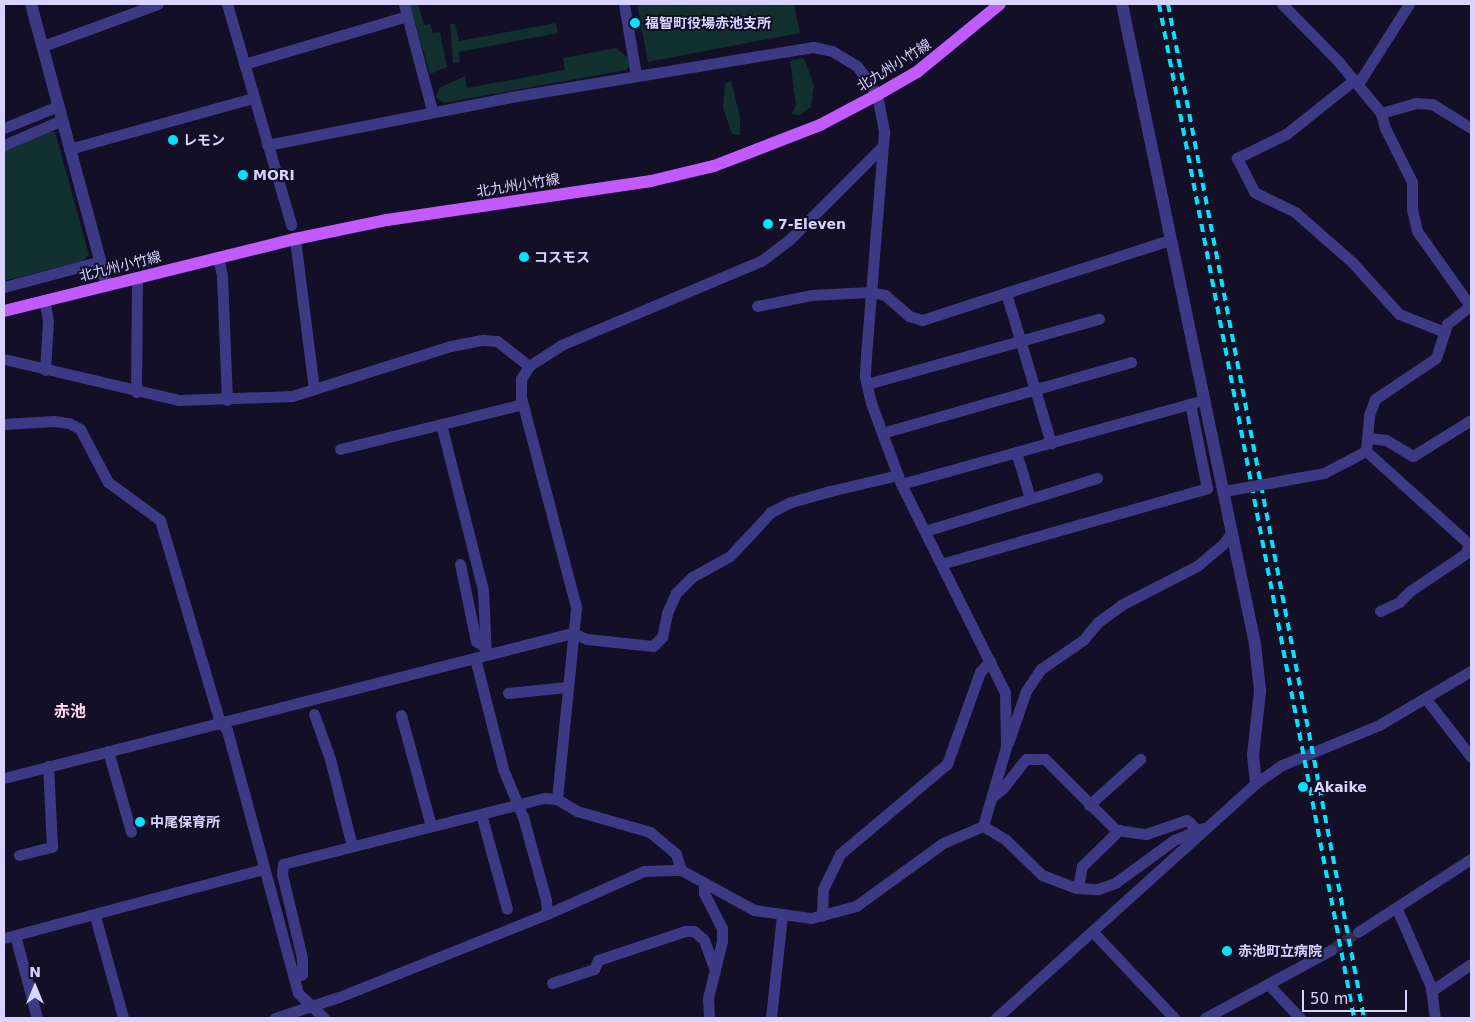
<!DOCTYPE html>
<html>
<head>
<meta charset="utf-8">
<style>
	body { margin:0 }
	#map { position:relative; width:1475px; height:1022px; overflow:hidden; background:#130f26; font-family:"DejaVu Sans","Noto Sans JP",sans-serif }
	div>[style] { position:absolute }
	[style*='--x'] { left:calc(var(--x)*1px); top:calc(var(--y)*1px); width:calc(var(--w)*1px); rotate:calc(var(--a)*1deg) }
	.green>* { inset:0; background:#12302f }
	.minor-tunnel>* { height:11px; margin-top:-5.5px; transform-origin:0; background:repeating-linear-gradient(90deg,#312d47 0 11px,transparent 0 16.5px) }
	.minor>* { height:11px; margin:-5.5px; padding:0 5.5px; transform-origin:5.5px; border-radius:5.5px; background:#3d3a85 }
	.tertiary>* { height:12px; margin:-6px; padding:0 6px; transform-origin:6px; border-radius:6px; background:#3d3a85 }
	.primary>* { height:12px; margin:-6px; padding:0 6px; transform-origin:6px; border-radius:6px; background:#c25bff }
	.rail>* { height:4px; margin-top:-2px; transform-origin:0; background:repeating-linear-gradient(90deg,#00e5ff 0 8px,transparent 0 14px) }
	.minor-bridge>* { height:11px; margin:-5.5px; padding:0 5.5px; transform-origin:5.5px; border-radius:5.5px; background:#3d3a85 }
	.dots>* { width:14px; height:14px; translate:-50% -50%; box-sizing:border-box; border:2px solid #130f26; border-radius:50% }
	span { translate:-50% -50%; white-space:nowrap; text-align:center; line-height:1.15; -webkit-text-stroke:4px #130f26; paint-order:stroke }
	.poi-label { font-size:14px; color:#d9d4ff; font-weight:700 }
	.left { translate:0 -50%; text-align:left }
	.street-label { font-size:14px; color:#d9d4ff }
	.quarter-label { font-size:16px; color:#ffd6f0; font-weight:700 }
	.frame { position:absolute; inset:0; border:5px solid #d9d4ff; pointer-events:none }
	.north { position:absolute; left:10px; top:962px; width:50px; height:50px; -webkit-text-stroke:4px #130f26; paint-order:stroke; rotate:0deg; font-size:14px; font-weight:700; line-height:20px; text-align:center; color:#d9d4ff }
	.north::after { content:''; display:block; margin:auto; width:18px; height:22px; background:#d9d4ff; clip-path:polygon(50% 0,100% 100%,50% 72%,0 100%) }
	.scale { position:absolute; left:1302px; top:990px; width:105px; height:22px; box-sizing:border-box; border:2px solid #d9d4ff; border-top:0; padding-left:6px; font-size:15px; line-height:18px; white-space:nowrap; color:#d9d4ff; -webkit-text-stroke:4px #130f26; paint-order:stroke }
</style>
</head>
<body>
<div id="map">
	<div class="green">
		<div style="clip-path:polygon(410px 4px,418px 4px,424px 25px,430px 24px,433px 33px,440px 32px,447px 67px,430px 74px)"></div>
		<div style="clip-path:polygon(637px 4px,794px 4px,800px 33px,648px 62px)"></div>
		<div style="clip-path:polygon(556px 23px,558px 33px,459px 52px,460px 62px,453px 63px,450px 24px,455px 24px,459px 41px)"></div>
		<div style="clip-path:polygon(616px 48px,628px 58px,630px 66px,626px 70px,443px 103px,436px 97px,439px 88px,465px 76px,467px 88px,565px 70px,563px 58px)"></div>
		<div style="clip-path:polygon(804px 58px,814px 85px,811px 107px,800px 115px,791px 114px,796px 105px,790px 61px)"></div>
		<div style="clip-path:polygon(731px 81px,740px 117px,740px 135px,732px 134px,723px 108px,725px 84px)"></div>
		<div style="clip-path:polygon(47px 131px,55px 132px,89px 255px,82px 261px,4px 281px,4px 151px)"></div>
	</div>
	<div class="minor-tunnel">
		<div style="--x:1331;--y:950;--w:32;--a:-34"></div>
	</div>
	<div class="minor">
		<div style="--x:227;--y:4;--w:230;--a:73.8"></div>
		<div style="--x:404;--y:4;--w:111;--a:75.3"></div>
		<div style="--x:624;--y:4;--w:72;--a:80.4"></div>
		<div style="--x:1282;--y:4;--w:80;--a:45.5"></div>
		<div style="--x:1338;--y:61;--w:67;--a:50.4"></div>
		<div style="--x:1381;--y:113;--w:16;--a:75"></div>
		<div style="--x:1385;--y:128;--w:60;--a:63.4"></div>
		<div style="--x:1412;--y:182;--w:27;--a:90"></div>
		<div style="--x:1412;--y:209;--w:23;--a:77"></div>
		<div style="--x:1417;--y:231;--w:93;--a:54.6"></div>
		<div style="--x:43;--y:46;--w:122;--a:-20.1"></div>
		<div style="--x:244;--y:64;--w:170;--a:-16.4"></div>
		<div style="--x:1354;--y:80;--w:87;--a:141.5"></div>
		<div style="--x:1286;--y:134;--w:55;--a:153.9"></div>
		<div style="--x:1237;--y:158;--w:38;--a:63"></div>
		<div style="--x:1254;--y:192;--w:46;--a:26"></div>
		<div style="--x:1295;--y:212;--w:76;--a:41.3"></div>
		<div style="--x:1352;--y:262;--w:70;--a:47.9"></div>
		<div style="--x:1399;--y:314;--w:49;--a:21.4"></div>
		<div style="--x:1358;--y:84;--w:95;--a:-57.5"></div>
		<div style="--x:1381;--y:113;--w:35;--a:-16"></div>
		<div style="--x:1415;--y:103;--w:17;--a:3"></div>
		<div style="--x:1432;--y:104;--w:46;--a:31.6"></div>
		<div style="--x:4;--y:128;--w:58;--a:-22.2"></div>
		<div style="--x:4;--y:145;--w:63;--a:-23.3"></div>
		<div style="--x:267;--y:145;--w:249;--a:-11.1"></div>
		<div style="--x:511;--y:97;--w:306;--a:-9.4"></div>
		<div style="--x:813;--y:47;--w:19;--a:12"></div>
		<div style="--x:832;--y:51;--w:29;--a:31"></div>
		<div style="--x:857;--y:66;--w:35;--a:55"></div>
		<div style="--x:877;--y:95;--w:38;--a:79"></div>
		<div style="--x:884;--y:132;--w:224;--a:94.6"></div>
		<div style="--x:866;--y:355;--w:22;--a:93"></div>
		<div style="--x:865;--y:377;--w:27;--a:77"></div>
		<div style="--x:871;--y:403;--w:86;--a:69.7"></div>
		<div style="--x:901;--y:484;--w:233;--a:63.5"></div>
		<div style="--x:1005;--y:693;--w:54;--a:88.9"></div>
		<div style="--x:1006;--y:747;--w:82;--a:106.2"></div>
		<div style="--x:69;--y:149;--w:191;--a:-15.5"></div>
		<div style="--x:295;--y:239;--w:151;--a:82.8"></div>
		<div style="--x:218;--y:258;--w:18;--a:77"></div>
		<div style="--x:222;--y:276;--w:124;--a:87.7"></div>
		<div style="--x:4;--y:287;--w:100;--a:-15"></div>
		<div style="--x:1006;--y:293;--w:157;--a:73.3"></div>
		<div style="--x:44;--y:300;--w:20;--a:79"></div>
		<div style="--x:48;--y:320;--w:50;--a:93.4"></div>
		<div style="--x:757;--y:306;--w:55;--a:-11.5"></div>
		<div style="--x:811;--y:295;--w:59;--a:-2.9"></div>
		<div style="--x:870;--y:292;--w:15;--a:11"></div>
		<div style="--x:885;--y:295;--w:32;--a:41"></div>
		<div style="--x:909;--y:316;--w:14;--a:17"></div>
		<div style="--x:922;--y:320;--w:261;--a:-17.9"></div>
		<div style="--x:4;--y:359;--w:180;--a:13.2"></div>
		<div style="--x:179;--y:400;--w:113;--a:-2"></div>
		<div style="--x:292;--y:396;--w:167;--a:-17.5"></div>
		<div style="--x:451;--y:346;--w:33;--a:-11"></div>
		<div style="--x:483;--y:340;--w:14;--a:4"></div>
		<div style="--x:497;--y:341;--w:41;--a:38"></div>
		<div style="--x:867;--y:384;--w:241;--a:-15.7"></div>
		<div style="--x:136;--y:392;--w:115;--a:-89.5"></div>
		<div style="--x:4;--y:424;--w:50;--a:-3.4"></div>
		<div style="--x:54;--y:421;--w:15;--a:8"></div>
		<div style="--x:69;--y:423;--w:13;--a:29"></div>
		<div style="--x:80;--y:429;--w:60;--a:62.2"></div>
		<div style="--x:108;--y:482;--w:64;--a:36.2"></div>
		<div style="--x:160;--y:520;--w:211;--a:73.5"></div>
		<div style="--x:220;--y:722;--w:11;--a:49"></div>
		<div style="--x:227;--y:730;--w:272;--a:74.9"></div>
		<div style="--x:298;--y:993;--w:36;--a:44"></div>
		<div style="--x:441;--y:424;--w:171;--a:75.8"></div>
		<div style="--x:483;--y:590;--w:65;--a:87.4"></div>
		<div style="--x:882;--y:433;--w:259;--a:-15.9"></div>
		<div style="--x:1369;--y:438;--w:17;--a:7"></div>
		<div style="--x:1386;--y:440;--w:31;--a:31"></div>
		<div style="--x:1413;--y:456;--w:68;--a:-31.8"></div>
		<div style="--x:340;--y:449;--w:188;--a:-13.8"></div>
		<div style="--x:1366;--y:451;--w:142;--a:42.1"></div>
		<div style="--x:1016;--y:452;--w:48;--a:73.1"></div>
		<div style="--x:1280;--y:481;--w:45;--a:-10.3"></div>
		<div style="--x:1324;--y:473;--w:47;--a:-27.6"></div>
		<div style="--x:1366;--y:451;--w:36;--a:-85"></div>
		<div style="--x:1369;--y:415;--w:17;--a:-69"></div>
		<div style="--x:1375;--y:399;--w:73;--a:-33.9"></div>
		<div style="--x:1436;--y:358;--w:36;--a:-72"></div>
		<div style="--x:1447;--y:324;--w:31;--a:-38"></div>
		<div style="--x:901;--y:484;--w:306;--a:-15.5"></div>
		<div style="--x:925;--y:531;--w:180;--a:-17.1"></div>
		<div style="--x:460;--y:564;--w:79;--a:78.3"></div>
		<div style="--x:476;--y:641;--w:11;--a:34"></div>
		<div style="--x:941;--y:564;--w:277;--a:-15.9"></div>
		<div style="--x:1207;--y:488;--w:86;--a:-101.4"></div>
		<div style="--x:1380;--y:611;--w:21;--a:-25"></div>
		<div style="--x:1399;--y:602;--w:16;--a:-45"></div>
		<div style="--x:1410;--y:591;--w:66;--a:-33.9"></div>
		<div style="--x:1465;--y:554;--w:11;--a:-68"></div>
		<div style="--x:475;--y:658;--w:114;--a:75.8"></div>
		<div style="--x:503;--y:769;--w:52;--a:67.4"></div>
		<div style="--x:523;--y:817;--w:86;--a:74.5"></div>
		<div style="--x:546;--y:900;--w:14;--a:86"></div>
		<div style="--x:508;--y:693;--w:59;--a:-5.8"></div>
		<div style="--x:1426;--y:699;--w:73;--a:52.2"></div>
		<div style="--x:314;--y:714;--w:48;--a:70.4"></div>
		<div style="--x:330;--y:759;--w:90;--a:75.8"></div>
		<div style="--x:401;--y:715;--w:115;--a:74.9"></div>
		<div style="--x:1008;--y:743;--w:55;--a:-70.9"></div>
		<div style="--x:1026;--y:691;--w:27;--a:-56"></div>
		<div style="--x:1041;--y:669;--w:51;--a:-34.6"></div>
		<div style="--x:1083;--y:640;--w:23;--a:-50"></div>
		<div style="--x:1098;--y:622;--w:29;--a:-36"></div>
		<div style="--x:1121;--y:605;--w:85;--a:-27.2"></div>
		<div style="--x:1197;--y:566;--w:34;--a:-40"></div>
		<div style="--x:1223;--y:544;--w:15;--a:-53"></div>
		<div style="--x:108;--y:751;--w:84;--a:74.1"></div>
		<div style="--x:4;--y:778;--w:586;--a:-14.32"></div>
		<div style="--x:572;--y:633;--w:16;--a:22"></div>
		<div style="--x:587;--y:639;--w:66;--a:6.1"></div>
		<div style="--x:653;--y:646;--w:13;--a:-45"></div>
		<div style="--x:662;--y:637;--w:25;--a:-78"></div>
		<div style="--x:667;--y:613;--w:22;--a:-66"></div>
		<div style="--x:676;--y:593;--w:23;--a:-45"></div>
		<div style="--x:692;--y:577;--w:43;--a:-28.9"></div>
		<div style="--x:730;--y:556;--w:60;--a:-47"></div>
		<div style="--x:771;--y:512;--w:22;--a:-27"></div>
		<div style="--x:791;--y:502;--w:41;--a:-15.8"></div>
		<div style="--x:830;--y:491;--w:70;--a:-13.2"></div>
		<div style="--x:992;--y:797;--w:14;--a:-39"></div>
		<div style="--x:1003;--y:788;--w:37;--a:-52"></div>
		<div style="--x:1026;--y:759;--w:19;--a:0"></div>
		<div style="--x:1045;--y:759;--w:100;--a:45"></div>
		<div style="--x:1116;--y:830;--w:30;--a:8"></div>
		<div style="--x:1146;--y:834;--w:43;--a:-18.9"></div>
		<div style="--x:1187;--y:820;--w:14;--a:45"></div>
		<div style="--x:557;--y:799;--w:193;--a:-84.3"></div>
		<div style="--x:576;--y:607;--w:216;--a:-104.7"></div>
		<div style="--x:521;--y:398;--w:19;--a:-90"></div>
		<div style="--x:521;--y:379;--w:15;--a:-58"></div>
		<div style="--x:529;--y:366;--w:38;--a:-33"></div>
		<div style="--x:561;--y:345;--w:217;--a:-22.8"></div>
		<div style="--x:761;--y:261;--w:35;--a:-37"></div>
		<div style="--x:789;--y:240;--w:132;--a:-45"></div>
		<div style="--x:1089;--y:805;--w:69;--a:-42"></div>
		<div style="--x:481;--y:814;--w:98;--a:74.7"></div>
		<div style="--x:983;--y:826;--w:27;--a:31"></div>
		<div style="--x:1006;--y:840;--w:50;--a:44.2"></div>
		<div style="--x:1042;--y:875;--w:36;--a:21"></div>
		<div style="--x:1076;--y:888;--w:22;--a:3"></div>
		<div style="--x:1098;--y:889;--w:18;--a:-19"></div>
		<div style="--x:1115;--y:883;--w:73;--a:-36.1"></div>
		<div style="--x:1174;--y:840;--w:31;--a:-22"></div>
		<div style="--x:19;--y:855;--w:34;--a:-14"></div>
		<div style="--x:52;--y:847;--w:81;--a:-92.8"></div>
		<div style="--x:704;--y:884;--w:9;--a:90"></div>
		<div style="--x:704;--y:893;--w:39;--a:63"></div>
		<div style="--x:722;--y:928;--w:13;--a:90"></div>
		<div style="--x:722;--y:941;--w:59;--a:103.8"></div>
		<div style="--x:708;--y:998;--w:20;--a:87"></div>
		<div style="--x:1078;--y:888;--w:22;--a:-80"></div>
		<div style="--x:1082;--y:866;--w:52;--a:-44.2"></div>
		<div style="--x:1397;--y:909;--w:85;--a:66.4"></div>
		<div style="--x:1431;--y:987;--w:31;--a:83"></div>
		<div style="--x:95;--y:916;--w:106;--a:74.6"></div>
		<div style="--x:822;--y:916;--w:27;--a:-88"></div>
		<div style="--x:823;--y:889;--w:39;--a:-64"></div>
		<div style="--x:840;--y:854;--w:140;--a:-40.1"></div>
		<div style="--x:947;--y:764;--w:98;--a:-70.3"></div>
		<div style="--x:980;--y:672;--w:15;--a:-48"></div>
		<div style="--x:1093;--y:932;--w:118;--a:46.7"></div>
		<div style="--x:1358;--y:932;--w:135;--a:-32.9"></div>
		<div style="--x:15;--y:935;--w:86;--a:75.2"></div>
		<div style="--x:4;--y:938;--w:268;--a:-14.9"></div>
		<div style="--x:294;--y:978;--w:9;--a:-27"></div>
		<div style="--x:302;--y:974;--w:16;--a:-90"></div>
		<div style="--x:302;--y:958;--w:86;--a:-103.4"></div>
		<div style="--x:282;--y:874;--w:10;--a:-84"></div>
		<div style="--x:283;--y:864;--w:269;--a:-14.2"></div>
		<div style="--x:544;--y:798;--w:13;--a:4"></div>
		<div style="--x:557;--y:799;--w:23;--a:31"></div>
		<div style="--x:577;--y:811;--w:76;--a:16"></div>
		<div style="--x:650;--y:832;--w:34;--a:40"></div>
		<div style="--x:676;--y:854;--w:17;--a:73"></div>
		<div style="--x:552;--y:983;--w:44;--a:-18.4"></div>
		<div style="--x:594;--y:969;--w:10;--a:-66"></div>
		<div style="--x:598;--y:960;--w:92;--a:-18.4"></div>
		<div style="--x:685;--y:931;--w:9;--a:0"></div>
		<div style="--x:694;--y:931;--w:13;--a:42"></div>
		<div style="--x:704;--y:940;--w:32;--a:70"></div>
		<div style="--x:1268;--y:984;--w:47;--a:46.7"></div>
		<div style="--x:1431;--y:991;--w:48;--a:-34"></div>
		<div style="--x:275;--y:1018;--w:67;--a:-18.2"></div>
		<div style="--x:339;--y:997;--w:224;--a:-21.8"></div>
		<div style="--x:547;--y:914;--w:106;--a:-23.9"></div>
		<div style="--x:644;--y:871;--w:37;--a:-2"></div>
		<div style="--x:681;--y:870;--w:83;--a:28.7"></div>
		<div style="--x:754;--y:910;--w:58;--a:8"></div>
		<div style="--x:811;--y:918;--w:47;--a:-14.9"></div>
		<div style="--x:856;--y:906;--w:107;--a:-35.9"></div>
		<div style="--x:943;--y:843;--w:43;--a:-23"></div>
		<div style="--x:771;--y:1018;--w:104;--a:-83.9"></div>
		<div style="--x:996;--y:1018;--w:350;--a:-42.1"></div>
		<div style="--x:1256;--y:783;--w:32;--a:-35"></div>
		<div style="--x:1282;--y:765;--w:105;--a:-22.4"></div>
		<div style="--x:1379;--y:725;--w:107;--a:-30.4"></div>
		<div style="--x:1205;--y:1018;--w:143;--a:-28.4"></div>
	</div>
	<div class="tertiary">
		<div style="--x:31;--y:4;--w:291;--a:74.9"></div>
		<div style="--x:1122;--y:4;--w:654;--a:78.26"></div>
		<div style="--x:1255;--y:644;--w:47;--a:83.9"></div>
		<div style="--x:1260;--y:691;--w:64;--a:96.2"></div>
		<div style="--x:1253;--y:755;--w:28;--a:84"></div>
	</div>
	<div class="primary">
		<div style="--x:4;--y:311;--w:300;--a:-13.9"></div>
		<div style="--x:295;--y:239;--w:94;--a:-11.7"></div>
		<div style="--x:387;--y:220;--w:267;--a:-8.4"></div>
		<div style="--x:651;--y:181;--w:65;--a:-13.4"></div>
		<div style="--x:714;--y:166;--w:114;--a:-21.1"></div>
		<div style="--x:820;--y:125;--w:64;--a:-27.8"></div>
		<div style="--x:877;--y:95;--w:46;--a:-29.9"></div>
		<div style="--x:917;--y:72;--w:107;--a:-39.3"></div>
	</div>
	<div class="rail">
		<div style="--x:1159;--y:4;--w:1033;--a:79.11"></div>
		<div style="--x:1168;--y:4;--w:1033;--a:79.06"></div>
	</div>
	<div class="minor-bridge">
		<div style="--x:1230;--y:490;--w:51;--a:-10.2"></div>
	</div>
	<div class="dots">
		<div style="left:635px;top:23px;background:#00e5ff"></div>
		<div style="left:173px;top:140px;background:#00e5ff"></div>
		<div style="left:243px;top:175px;background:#00e5ff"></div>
		<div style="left:768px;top:224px;background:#00e5ff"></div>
		<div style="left:524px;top:257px;background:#00e5ff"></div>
		<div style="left:1303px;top:787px;background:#00e5ff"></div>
		<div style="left:140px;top:822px;background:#00e5ff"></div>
		<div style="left:1227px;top:951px;background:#00e5ff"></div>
	</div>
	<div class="poi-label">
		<span class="left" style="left:645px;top:23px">福智町役場赤池支所</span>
		<span class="left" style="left:183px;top:140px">レモン</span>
		<span class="left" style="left:253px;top:175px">MORI</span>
		<span class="left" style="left:778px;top:224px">7-Eleven</span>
		<span class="left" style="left:534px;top:257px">コスモス</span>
		<span class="left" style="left:1314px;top:787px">Akaike</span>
		<span class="left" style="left:150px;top:822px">中尾保育所</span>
		<span class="left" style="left:1238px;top:951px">赤池町立病院</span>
	</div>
	<div class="street-label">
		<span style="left:894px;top:65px;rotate:-32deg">北九州小竹線</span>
		<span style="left:518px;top:185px;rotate:-9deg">北九州小竹線</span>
		<span style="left:120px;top:266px;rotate:-14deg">北九州小竹線</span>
	</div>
	<div class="quarter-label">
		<span style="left:70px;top:712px">赤池</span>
	</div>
	<div class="frame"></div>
	<div class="north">N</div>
	<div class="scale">50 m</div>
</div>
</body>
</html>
